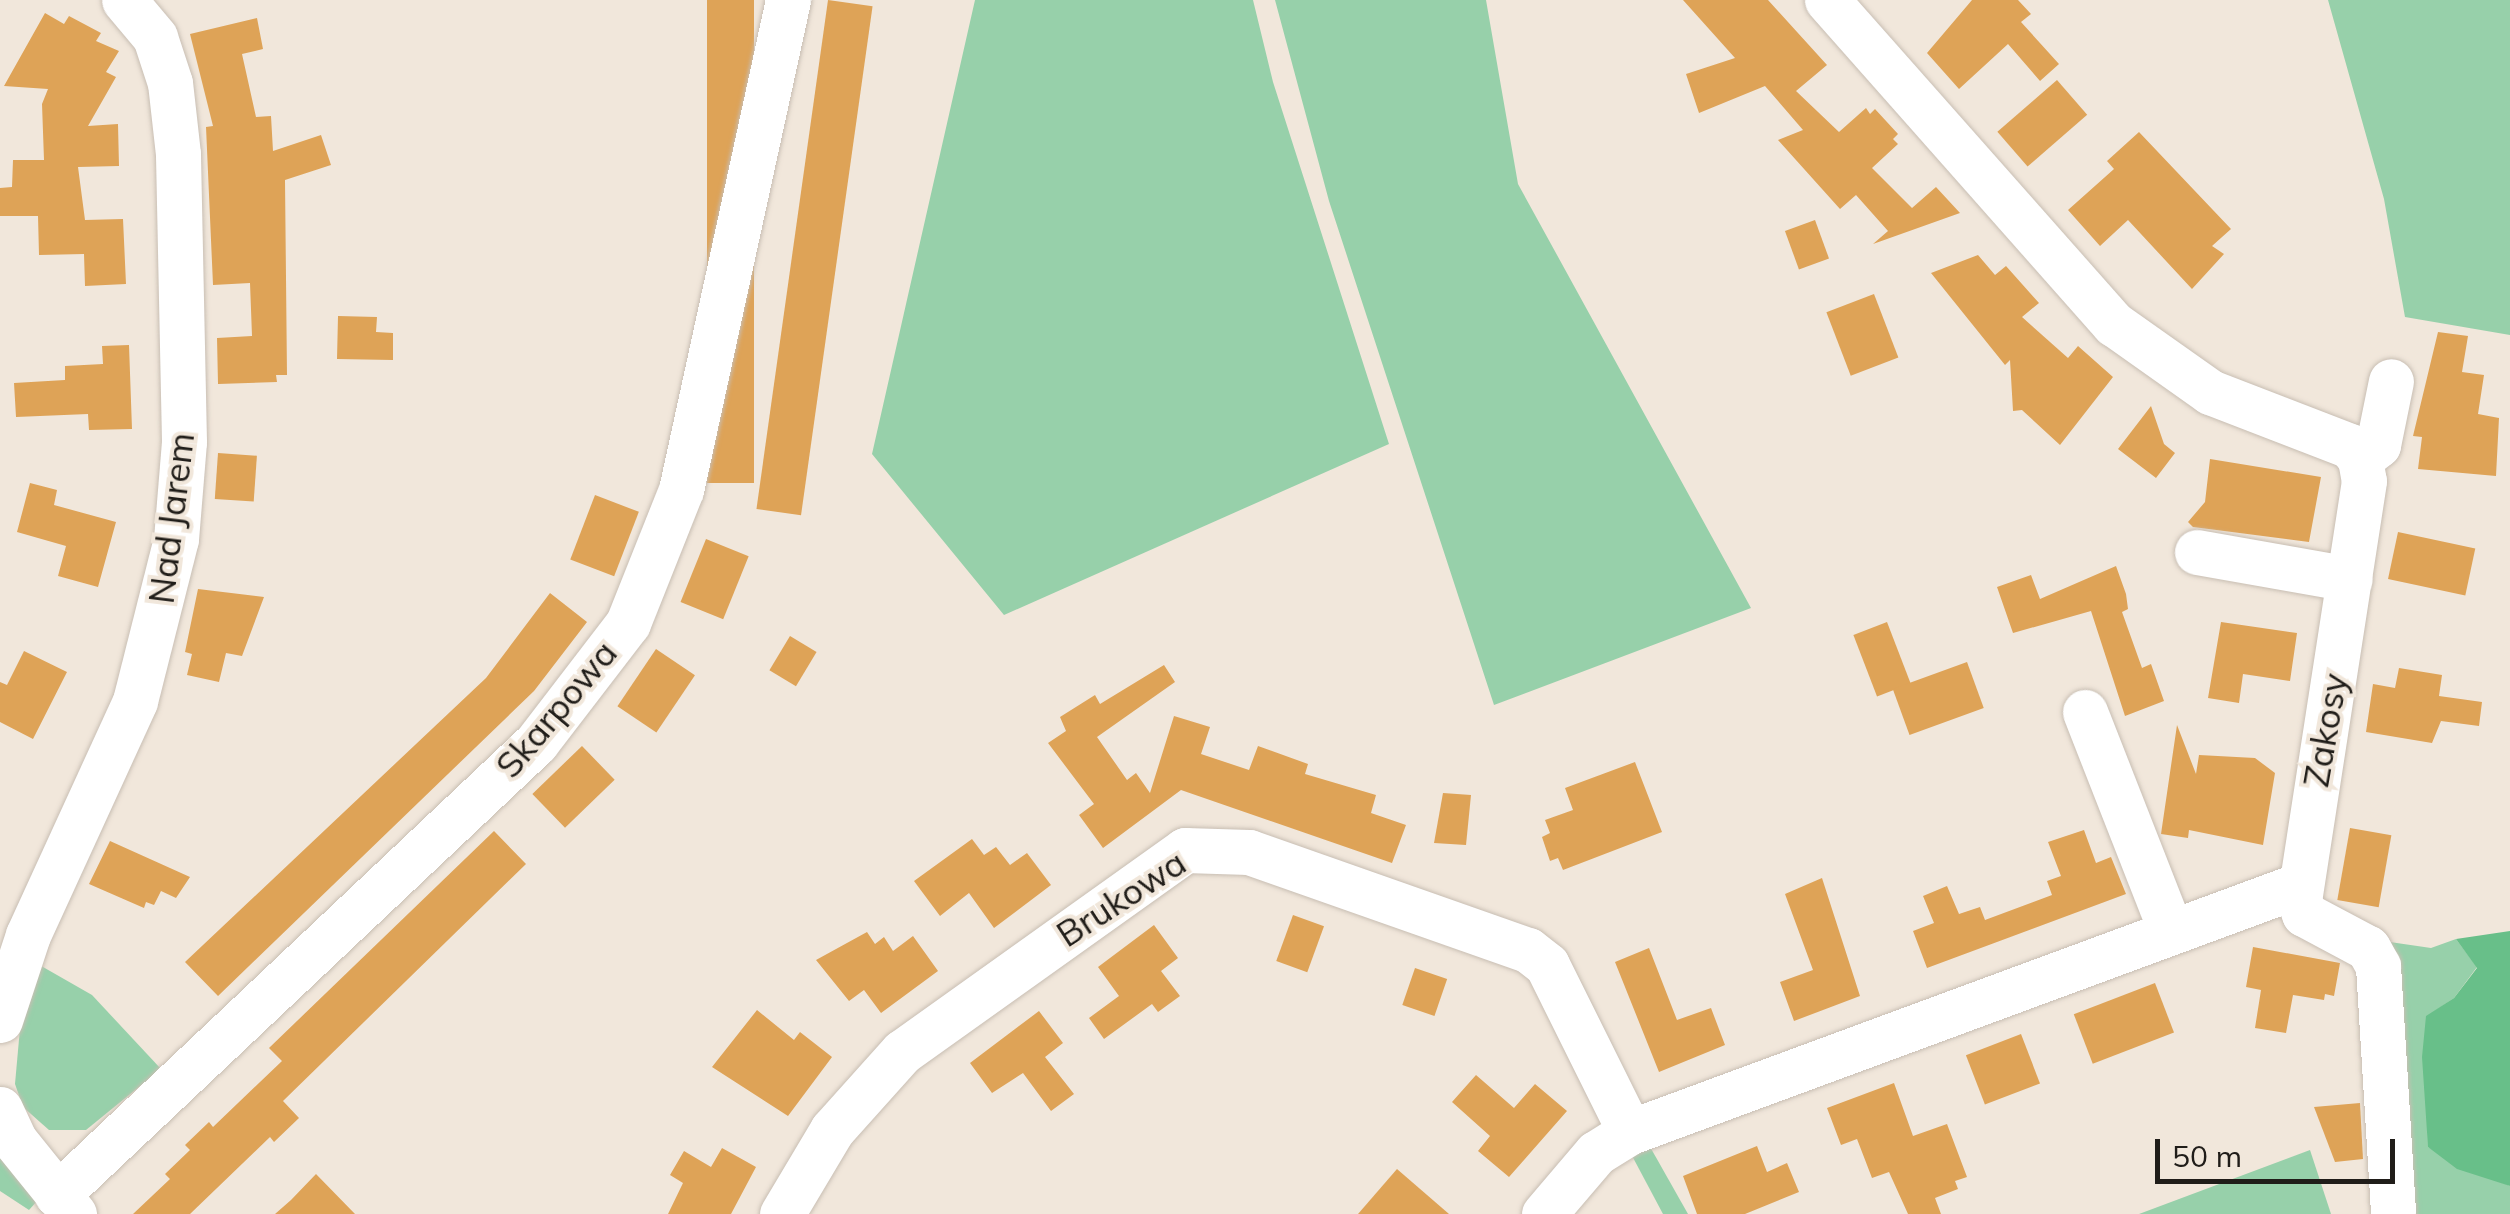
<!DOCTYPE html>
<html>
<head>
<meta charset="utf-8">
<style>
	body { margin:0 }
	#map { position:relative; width:2510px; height:1214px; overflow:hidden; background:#f1e7db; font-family:Mulish,sans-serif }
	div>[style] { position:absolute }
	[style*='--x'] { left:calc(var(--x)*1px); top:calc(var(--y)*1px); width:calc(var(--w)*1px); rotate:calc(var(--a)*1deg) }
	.green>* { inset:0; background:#97d0aa }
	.forest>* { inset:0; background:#68bf89 }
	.building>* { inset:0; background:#dea357; transform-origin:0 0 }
	.roads { filter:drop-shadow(0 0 2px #c8beb3) drop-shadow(0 0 2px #c8beb3) }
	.minor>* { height:45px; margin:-22.5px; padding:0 22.5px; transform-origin:22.5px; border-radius:22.5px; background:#fff }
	span { translate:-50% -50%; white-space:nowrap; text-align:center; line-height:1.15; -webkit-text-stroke:8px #f1e7db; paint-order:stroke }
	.street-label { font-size:35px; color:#201d19 }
	.scale { position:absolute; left:2155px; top:1139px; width:240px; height:45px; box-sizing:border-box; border:5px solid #201d19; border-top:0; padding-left:12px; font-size:30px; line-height:35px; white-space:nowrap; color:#201d19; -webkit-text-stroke:8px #f1e7db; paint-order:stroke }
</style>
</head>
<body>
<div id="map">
	<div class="green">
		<div style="clip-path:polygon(975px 0,1253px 0,1273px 82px,1389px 444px,1004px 615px,872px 454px)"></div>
		<div style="clip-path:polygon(1275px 0,1486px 0,1518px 184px,1751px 608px,1494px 705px,1329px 201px)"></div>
		<div style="clip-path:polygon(2328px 0,2510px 0,2510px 335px,2405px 317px,2384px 199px)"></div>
		<div style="clip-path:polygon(2456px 939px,2477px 967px,2454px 998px,2426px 1017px,2428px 1147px,2510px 1186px,2510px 1214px,2399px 1214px,2383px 941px,2431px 948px)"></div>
		<div style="clip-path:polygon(36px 963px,92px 995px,161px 1069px,86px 1130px,49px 1130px,23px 1107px,15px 1084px,23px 995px)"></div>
		<div style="clip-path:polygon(0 1141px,38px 1200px,29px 1210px,0 1191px)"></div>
		<div style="clip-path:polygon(1649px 1145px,1688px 1214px,1663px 1214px,1630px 1152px)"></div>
		<div style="clip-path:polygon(2310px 1150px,2331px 1214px,2139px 1214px)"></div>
	</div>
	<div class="forest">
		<div style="clip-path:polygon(2510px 931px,2510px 1186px,2457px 1169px,2428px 1147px,2422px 1057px,2426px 1016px,2454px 998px,2477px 968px,2456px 939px)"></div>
	</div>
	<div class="building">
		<div style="left:707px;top:0;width:47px;height:483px"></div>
		<div style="left:828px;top:0;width:45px;height:514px;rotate:8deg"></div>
		<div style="clip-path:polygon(1683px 0,1768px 0,1827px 65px,1796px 91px,1839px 132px,1866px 108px,1870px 114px,1875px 109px,1898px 134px,1893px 139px,1898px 144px,1872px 168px,1912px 208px,1936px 187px,1960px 213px,1873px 244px,1888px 231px,1856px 195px,1840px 209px,1778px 140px,1803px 130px,1765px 86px,1699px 113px,1686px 74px,1735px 58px)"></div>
		<div style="clip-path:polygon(1972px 0,2018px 0,2031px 14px,2021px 22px,2059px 64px,2040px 81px,2008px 44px,1959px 89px,1927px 53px)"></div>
		<div style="clip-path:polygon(45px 13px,64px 24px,69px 16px,101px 33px,96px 41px,119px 51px,106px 72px,116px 77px,88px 126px,118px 124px,119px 166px,78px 167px,85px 220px,123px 219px,126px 284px,85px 286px,84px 254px,39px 255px,38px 216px,0 216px,0 188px,12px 187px,13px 160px,44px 160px,42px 104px,48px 89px,4px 86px)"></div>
		<div style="clip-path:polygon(257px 18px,263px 49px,242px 54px,256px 117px,271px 116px,273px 151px,321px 135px,331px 165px,285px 180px,287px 375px,276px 375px,277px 382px,218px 384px,217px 338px,252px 336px,250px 283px,213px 285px,206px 127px,213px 126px,190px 34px)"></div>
		<div style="left:2057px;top:80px;width:46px;height:79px;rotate:49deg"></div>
		<div style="clip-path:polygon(2139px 132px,2231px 229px,2212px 246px,2224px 254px,2192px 289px,2128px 220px,2100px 246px,2068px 210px,2114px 169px,2107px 161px)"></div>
		<div style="left:1815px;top:220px;width:41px;height:32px;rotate:70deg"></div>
		<div style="clip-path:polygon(1978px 255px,1995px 275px,2006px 266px,2039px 303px,2022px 317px,2068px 358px,2078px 346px,2113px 377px,2060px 445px,2022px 410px,2013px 411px,2010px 360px,2005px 365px,1931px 273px)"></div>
		<div style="left:1874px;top:294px;width:68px;height:51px;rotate:69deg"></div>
		<div style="clip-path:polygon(338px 316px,377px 317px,376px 332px,393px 333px,393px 360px,337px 359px)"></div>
		<div style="clip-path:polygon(2438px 332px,2468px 336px,2462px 372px,2484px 375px,2478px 414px,2499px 418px,2496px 476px,2418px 469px,2422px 437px,2413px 436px)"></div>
		<div style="clip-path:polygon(129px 345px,132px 429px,89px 430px,88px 414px,16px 417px,14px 383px,65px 380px,65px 366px,103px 364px,102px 346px)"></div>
		<div style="clip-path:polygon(2151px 406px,2164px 444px,2175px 453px,2156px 478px,2118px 449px)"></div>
		<div style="left:218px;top:453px;width:39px;height:46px;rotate:4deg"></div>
		<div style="clip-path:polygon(2210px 459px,2321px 477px,2309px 542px,2193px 527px,2188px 522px,2205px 502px)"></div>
		<div style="clip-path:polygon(30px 483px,57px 490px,54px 505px,116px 522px,98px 587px,58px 576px,66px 546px,17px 532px)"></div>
		<div style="left:595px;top:495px;width:47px;height:69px;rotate:21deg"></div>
		<div style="left:2398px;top:532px;width:79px;height:48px;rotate:12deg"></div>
		<div style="left:706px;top:539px;width:46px;height:68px;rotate:22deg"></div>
		<div style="clip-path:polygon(2116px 566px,2126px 594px,2128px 609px,2122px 612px,2142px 668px,2151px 664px,2164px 701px,2125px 716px,2091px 611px,2013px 633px,1997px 587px,2031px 575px,2040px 599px)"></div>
		<div style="clip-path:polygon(198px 589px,264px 597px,242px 656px,226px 653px,219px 682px,187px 675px,192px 654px,185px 652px)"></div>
		<div style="clip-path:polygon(550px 593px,587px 622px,534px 691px,218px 996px,185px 962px,486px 678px)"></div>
		<div style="left:1887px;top:622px;width:66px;height:36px;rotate:69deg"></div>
		<div style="clip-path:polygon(2221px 622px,2297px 633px,2290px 681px,2243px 674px,2239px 703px,2208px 698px)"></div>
		<div style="left:790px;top:636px;width:31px;height:40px;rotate:31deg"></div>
		<div style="left:656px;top:649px;width:47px;height:69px;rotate:34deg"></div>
		<div style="clip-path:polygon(24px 651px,67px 672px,33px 739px,0 722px,0 682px,7px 685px)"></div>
		<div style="left:1967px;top:662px;width:49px;height:79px;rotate:70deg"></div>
		<div style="clip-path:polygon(1164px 665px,1175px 682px,1097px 737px,1127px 780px,1136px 773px,1150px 793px,1174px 716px,1210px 727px,1201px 754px,1249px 770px,1258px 746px,1308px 764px,1305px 774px,1376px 795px,1371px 813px,1406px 825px,1392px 863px,1181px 790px,1103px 848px,1079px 815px,1094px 804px,1048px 743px,1066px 731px,1060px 717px,1095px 695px,1100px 704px)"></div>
		<div style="clip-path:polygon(2399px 668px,2442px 675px,2439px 696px,2482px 702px,2479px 726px,2441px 721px,2432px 743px,2366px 732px,2373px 684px,2395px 688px)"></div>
		<div style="clip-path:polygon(2177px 725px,2196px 774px,2199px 755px,2255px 758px,2275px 773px,2263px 845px,2189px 830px,2188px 838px,2161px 834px)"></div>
		<div style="left:582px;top:746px;width:47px;height:69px;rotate:46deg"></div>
		<div style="clip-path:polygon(1635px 762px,1662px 832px,1563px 870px,1558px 858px,1550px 861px,1542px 837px,1550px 833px,1545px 820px,1573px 810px,1565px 788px)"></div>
		<div style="clip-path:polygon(1443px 793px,1471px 795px,1466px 845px,1434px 843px)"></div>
		<div style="left:2350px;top:828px;width:42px;height:73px;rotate:10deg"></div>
		<div style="clip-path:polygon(2084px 830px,2096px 863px,2111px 857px,2126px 894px,1927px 968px,1913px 931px,1934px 923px,1923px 896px,1947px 886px,1959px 914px,1980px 907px,1985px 920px,2052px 895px,2047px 881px,2061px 876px,2048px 842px)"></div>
		<div style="clip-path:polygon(494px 831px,526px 864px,283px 1101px,299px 1118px,274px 1142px,270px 1137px,190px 1214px,133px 1214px,170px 1179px,165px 1174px,190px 1150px,185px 1145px,209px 1122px,213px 1127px,282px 1061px,269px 1048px)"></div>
		<div style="clip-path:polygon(972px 839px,984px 855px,996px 847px,1010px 865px,1027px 853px,1051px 885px,994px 928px,969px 893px,940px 916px,914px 881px)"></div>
		<div style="clip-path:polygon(110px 841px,190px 877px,176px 898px,161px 891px,154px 905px,146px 902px,144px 908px,89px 884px)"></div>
		<div style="clip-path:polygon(1822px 878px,1860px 996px,1794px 1021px,1780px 982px,1813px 970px,1785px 894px)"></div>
		<div style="left:1293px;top:915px;width:33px;height:49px;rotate:20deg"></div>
		<div style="clip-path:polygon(1154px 925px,1178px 958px,1161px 971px,1180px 996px,1158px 1012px,1152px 1004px,1104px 1039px,1089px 1018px,1119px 996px,1098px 967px)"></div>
		<div style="clip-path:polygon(867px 932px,875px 944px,884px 937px,893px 951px,913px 936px,938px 971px,881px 1013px,864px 990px,849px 1001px,816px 960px)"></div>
		<div style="clip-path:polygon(2253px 947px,2340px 963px,2334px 996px,2325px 994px,2324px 1000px,2293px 995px,2286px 1033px,2255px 1028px,2261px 990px,2246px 987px)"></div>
		<div style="clip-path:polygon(1649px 948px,1677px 1020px,1711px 1008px,1725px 1045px,1659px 1072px,1615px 962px)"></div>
		<div style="left:1415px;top:968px;width:34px;height:39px;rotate:19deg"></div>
		<div style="left:2155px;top:983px;width:53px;height:87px;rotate:69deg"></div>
		<div style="clip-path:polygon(757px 1010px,794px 1040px,800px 1032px,832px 1057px,788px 1116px,712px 1067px)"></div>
		<div style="clip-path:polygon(1039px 1011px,1063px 1043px,1045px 1057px,1074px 1094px,1051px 1111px,1023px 1073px,992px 1093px,970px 1063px)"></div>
		<div style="left:2021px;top:1034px;width:53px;height:59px;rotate:69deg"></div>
		<div style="clip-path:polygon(1476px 1075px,1514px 1108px,1535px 1084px,1567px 1111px,1509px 1177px,1478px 1151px,1490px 1136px,1452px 1102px)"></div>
		<div style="clip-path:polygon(1894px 1083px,1913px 1136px,1947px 1124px,1967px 1177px,1955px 1181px,1958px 1189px,1935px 1198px,1941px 1214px,1908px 1214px,1889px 1172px,1872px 1178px,1857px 1139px,1841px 1145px,1827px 1108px)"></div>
		<div style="clip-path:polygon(2360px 1103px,2363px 1159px,2335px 1162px,2314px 1107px)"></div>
		<div style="clip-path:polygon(1757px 1146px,1767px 1172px,1787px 1163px,1799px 1192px,1745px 1214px,1697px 1214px,1683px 1176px)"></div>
		<div style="clip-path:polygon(722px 1148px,756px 1167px,731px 1214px,668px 1214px,683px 1183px,670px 1175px,684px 1151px,711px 1167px)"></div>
		<div style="clip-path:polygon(1397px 1169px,1449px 1214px,1358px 1214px)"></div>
		<div style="clip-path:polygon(316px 1174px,355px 1214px,275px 1214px,291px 1200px)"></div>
	</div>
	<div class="roads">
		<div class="minor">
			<div style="--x:1827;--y:0;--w:433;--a:48.5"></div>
			<div style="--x:2114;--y:324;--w:118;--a:35.3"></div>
			<div style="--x:2210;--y:392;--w:150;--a:21.1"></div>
			<div style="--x:2350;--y:446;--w:16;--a:52"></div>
			<div style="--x:2360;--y:459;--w:22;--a:80"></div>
			<div style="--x:2364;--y:481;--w:424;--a:98.8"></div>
			<div style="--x:2299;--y:900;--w:15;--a:70"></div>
			<div style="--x:2304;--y:914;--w:72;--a:28"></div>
			<div style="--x:2368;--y:948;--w:21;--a:61"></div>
			<div style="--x:2378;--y:966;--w:248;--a:86.5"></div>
			<div style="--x:2360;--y:459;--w:23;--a:-38"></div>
			<div style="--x:2378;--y:445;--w:65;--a:-78.5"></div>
			<div style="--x:2197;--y:552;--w:155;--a:10"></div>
			<div style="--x:2085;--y:712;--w:236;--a:68.6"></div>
			<div style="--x:0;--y:1020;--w:89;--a:-71.8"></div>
			<div style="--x:28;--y:935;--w:257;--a:-65.4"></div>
			<div style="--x:135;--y:701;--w:167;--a:-75.8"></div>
			<div style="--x:176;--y:539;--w:97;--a:-85.3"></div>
			<div style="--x:184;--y:442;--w:288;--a:-91.2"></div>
			<div style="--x:178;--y:154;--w:71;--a:-96.4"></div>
			<div style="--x:170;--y:83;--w:48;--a:-108.1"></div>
			<div style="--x:155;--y:37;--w:48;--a:-130"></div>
			<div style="--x:0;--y:1109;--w:35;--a:65"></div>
			<div style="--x:15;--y:1141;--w:94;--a:51.1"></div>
			<div style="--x:57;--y:1195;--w:659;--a:-43.34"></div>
			<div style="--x:536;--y:743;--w:151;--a:-52.5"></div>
			<div style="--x:628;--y:623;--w:143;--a:-68.3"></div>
			<div style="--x:681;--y:490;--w:502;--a:-77.68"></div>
			<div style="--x:782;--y:1214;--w:98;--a:-59.2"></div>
			<div style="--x:832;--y:1130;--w:105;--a:-48.1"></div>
			<div style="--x:902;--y:1052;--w:348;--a:-35.5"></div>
			<div style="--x:1185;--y:850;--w:64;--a:1.8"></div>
			<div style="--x:1249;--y:852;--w:296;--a:19.4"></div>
			<div style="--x:1528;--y:950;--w:24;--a:38"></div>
			<div style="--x:1547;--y:965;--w:186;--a:63.6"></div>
			<div style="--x:1544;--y:1214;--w:80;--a:-49.6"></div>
			<div style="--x:1596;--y:1153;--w:40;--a:-32"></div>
			<div style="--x:1630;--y:1132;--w:713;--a:-20.26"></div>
		</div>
	</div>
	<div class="street-label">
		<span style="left:171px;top:518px;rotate:-83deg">Nad Jarem</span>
		<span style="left:556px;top:709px;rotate:-50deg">Skarpowa</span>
		<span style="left:2325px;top:730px;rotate:-80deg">Zakosy</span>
		<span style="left:1121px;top:898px;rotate:-33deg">Brukowa</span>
	</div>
	<div class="scale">50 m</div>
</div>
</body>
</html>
